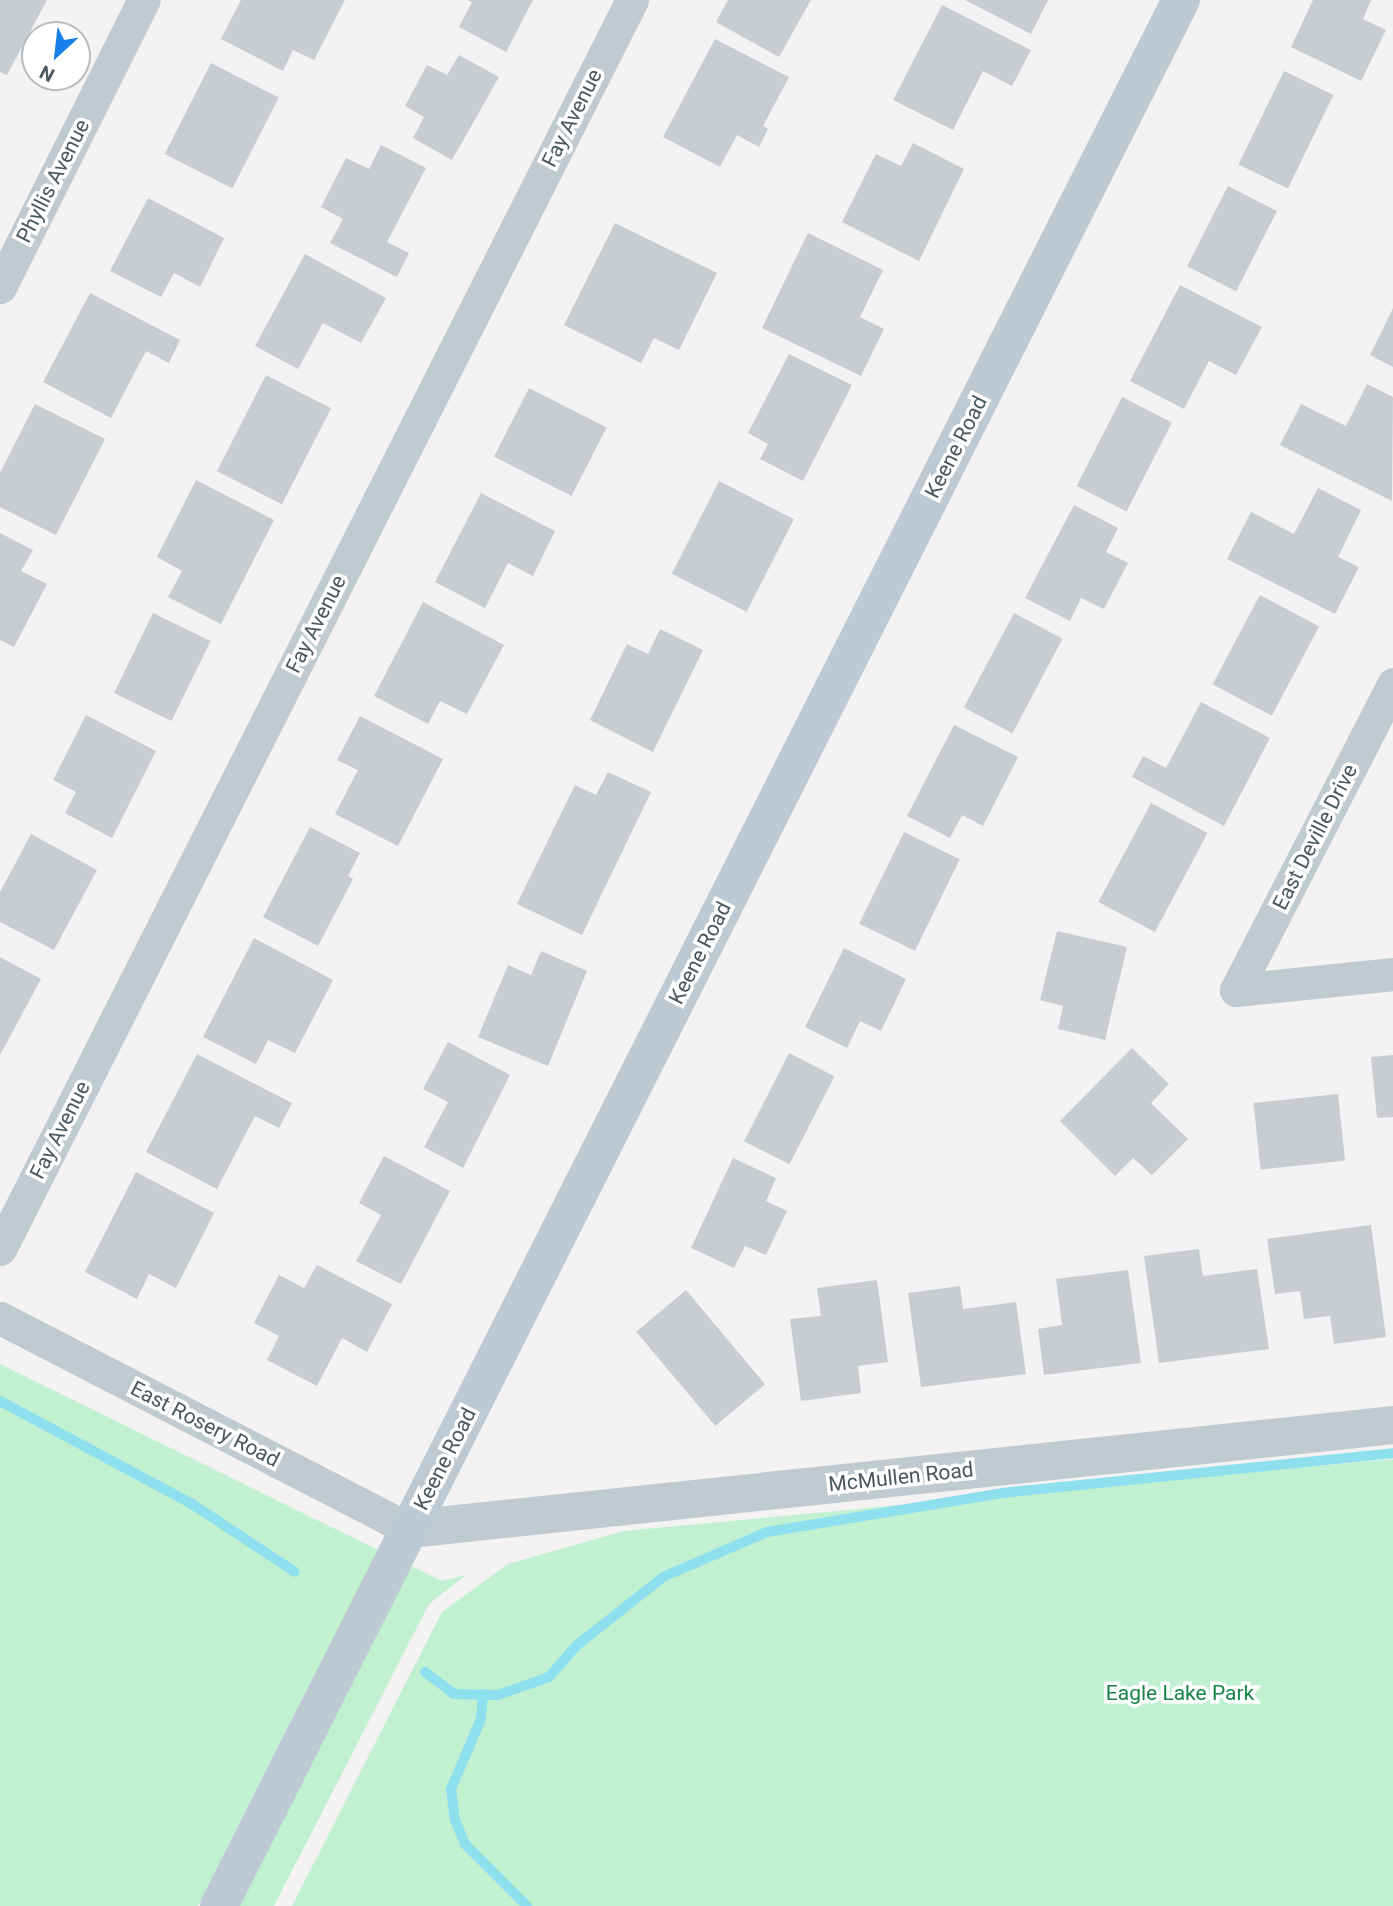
<!DOCTYPE html>
<html>
<head>
<meta charset="utf-8">
<style>
	body { margin:0 }
	#map { position:relative; width:1393px; height:1906px; overflow:hidden; background:#f4f2f2; font-family:Roboto,sans-serif }
	div>[style] { position:absolute }
	[style*='--x'] { left:calc(var(--x)*1px); top:calc(var(--y)*1px); width:calc(var(--w)*1px); rotate:calc(var(--a)*1deg) }
	.green>* { inset:0; background:#c1f1d1 }
	.stream>* { height:10px; margin:-5px; padding:0 5px; transform-origin:5px; border-radius:5px; background:#8ee0ef }
	.building>* { inset:0; background:#c9cdd1; transform-origin:0 0 }
	.minor>* { height:33px; margin:-16.5px; padding:0 16.5px; transform-origin:16.5px; border-radius:16.5px; background:#c0cad1 }
	.tertiary>* { height:38px; margin:-19px; padding:0 19px; transform-origin:19px; border-radius:19px; background:#c0cad1 }
	.secondary>* { height:38px; margin:-19px; padding:0 19px; transform-origin:19px; border-radius:19px; background:#becad3 }
	span { translate:-50% -50%; white-space:nowrap; text-align:center; line-height:1.15; -webkit-text-stroke:7px #fff; paint-order:stroke }
	.street-label { font-size:21px; color:#495760 }
	.park-label { font-size:21px; color:#168547 }
	.north { position:absolute; left:21px; top:21px; width:70px; height:70px; box-sizing:border-box; background:#fff; border:2px solid #b6bcbf; border-radius:50%; rotate:207deg; font-size:19px; font-weight:700; line-height:28px; text-align:center; color:#495760 }
	.north::after { content:''; display:block; margin:auto; width:24px; height:32px; background:#1780ea; clip-path:polygon(50% 0,100% 100%,50% 72%,0 100%) }
</style>
</head>
<body>
<div id="map">
	<div class="green">
		<div style="clip-path:polygon(0 1364px,378px 1550px,198px 1906px,0 1906px)"></div>
		<div style="clip-path:polygon(1393px 1459px,1393px 1906px,292px 1906px,442px 1612px,508px 1564px,624px 1531px)"></div>
		<div style="clip-path:polygon(411px 1566px,442px 1581px,466px 1575px,429px 1604px,274px 1906px,239px 1906px)"></div>
	</div>
	<div class="stream">
		<div style="--x:0;--y:1401;--w:218;--a:28.2"></div>
		<div style="--x:192;--y:1504;--w:123;--a:33.4"></div>
		<div style="--x:425;--y:1672;--w:36;--a:37"></div>
		<div style="--x:454;--y:1694;--w:44;--a:1.3"></div>
		<div style="--x:498;--y:1695;--w:54;--a:-19.4"></div>
		<div style="--x:549;--y:1677;--w:41;--a:-48.9"></div>
		<div style="--x:576;--y:1646;--w:111;--a:-38.4"></div>
		<div style="--x:663;--y:1577;--w:113;--a:-23.4"></div>
		<div style="--x:767;--y:1532;--w:238;--a:-9.4"></div>
		<div style="--x:1002;--y:1493;--w:393;--a:-5.8"></div>
		<div style="--x:483;--y:1694;--w:25;--a:95"></div>
		<div style="--x:481;--y:1719;--w:76;--a:113.2"></div>
		<div style="--x:451;--y:1789;--w:31;--a:83"></div>
		<div style="--x:455;--y:1820;--w:26;--a:67"></div>
		<div style="--x:465;--y:1844;--w:88;--a:45"></div>
	</div>
	<div class="building">
		<div style="clip-path:polygon(0 0,47px 0,7px 75px,0 72px)"></div>
		<div style="clip-path:polygon(241px 0,345px 0,314px 60px,293px 50px,283px 71px,221px 39px)"></div>
		<div style="clip-path:polygon(468px 0,533px 0,506px 52px,459px 27px,472px 2px)"></div>
		<div style="clip-path:polygon(728px 0,811px 0,779px 57px,716px 22px)"></div>
		<div style="clip-path:polygon(965px 0,1048px 0,1031px 34px)"></div>
		<div style="clip-path:polygon(1313px 0,1371px 0,1363px 19px,1386px 30px,1361px 81px,1291px 47px)"></div>
		<div style="clip-path:polygon(942px 5px,1031px 50px,1012px 86px,983px 71px,953px 130px,893px 100px)"></div>
		<div style="clip-path:polygon(715px 39px,789px 77px,763px 126px,768px 129px,759px 147px,737px 135px,720px 167px,663px 137px)"></div>
		<div style="clip-path:polygon(459px 55px,499px 77px,452px 160px,413px 138px,424px 117px,405px 106px,427px 65px,447px 75px)"></div>
		<div style="left:211px;top:63px;width:76px;height:102px;rotate:27deg"></div>
		<div style="left:1284px;top:71px;width:55px;height:104px;rotate:26deg"></div>
		<div style="clip-path:polygon(913px 143px,964px 169px,919px 261px,842px 222px,876px 154px,901px 166px)"></div>
		<div style="clip-path:polygon(381px 145px,426px 168px,387px 242px,409px 253px,397px 277px,330px 243px,343px 219px,321px 207px,346px 158px,369px 169px)"></div>
		<div style="left:1228px;top:186px;width:55px;height:90px;rotate:27deg"></div>
		<div style="clip-path:polygon(148px 198px,224px 238px,200px 287px,174px 273px,161px 297px,110px 271px)"></div>
		<div style="clip-path:polygon(615px 223px,717px 273px,679px 350px,654px 338px,641px 363px,564px 325px)"></div>
		<div style="clip-path:polygon(808px 233px,883px 270px,860px 317px,884px 329px,861px 376px,762px 328px)"></div>
		<div style="clip-path:polygon(305px 254px,386px 298px,361px 343px,323px 323px,298px 369px,255px 346px)"></div>
		<div style="clip-path:polygon(1180px 285px,1262px 327px,1236px 375px,1209px 361px,1184px 409px,1130px 381px)"></div>
		<div style="clip-path:polygon(90px 293px,180px 340px,169px 363px,146px 351px,111px 418px,43px 382px)"></div>
		<div style="clip-path:polygon(1393px 308px,1393px 367px,1370px 355px)"></div>
		<div style="clip-path:polygon(789px 354px,852px 385px,803px 481px,760px 459px,768px 444px,748px 433px)"></div>
		<div style="left:266px;top:375px;width:73px;height:108px;rotate:27deg"></div>
		<div style="clip-path:polygon(1367px 384px,1393px 397px,1392px 501px,1280px 445px,1301px 404px,1346px 426px)"></div>
		<div style="left:529px;top:388px;width:87px;height:77px;rotate:27deg"></div>
		<div style="left:1122px;top:397px;width:56px;height:100px;rotate:27deg"></div>
		<div style="clip-path:polygon(35px 404px,105px 439px,56px 535px,0 507px,0 473px)"></div>
		<div style="clip-path:polygon(196px 480px,274px 520px,221px 624px,168px 597px,182px 571px,157px 557px)"></div>
		<div style="left:719px;top:481px;width:84px;height:104px;rotate:27deg"></div>
		<div style="clip-path:polygon(1318px 488px,1361px 510px,1338px 557px,1359px 567px,1335px 614px,1227px 559px,1251px 512px,1294px 534px)"></div>
		<div style="clip-path:polygon(481px 493px,555px 531px,533px 576px,508px 563px,485px 608px,435px 582px)"></div>
		<div style="clip-path:polygon(1074px 505px,1118px 528px,1106px 552px,1128px 563px,1104px 609px,1081px 598px,1070px 621px,1025px 598px)"></div>
		<div style="clip-path:polygon(0 533px,33px 550px,21px 571px,47px 584px,14px 647px,0 640px)"></div>
		<div style="left:1260px;top:595px;width:67px;height:101px;rotate:28deg"></div>
		<div style="clip-path:polygon(423px 602px,504px 645px,467px 714px,440px 701px,428px 724px,374px 696px)"></div>
		<div style="left:153px;top:613px;width:64px;height:89px;rotate:26deg"></div>
		<div style="left:1014px;top:613px;width:55px;height:107px;rotate:28deg"></div>
		<div style="clip-path:polygon(660px 629px,703px 650px,653px 752px,590px 720px,627px 644px,648px 654px)"></div>
		<div style="clip-path:polygon(1201px 702px,1270px 738px,1224px 826px,1132px 777px,1143px 756px,1166px 768px)"></div>
		<div style="clip-path:polygon(86px 715px,156px 751px,112px 838px,65px 813px,76px 792px,53px 780px)"></div>
		<div style="clip-path:polygon(360px 716px,443px 759px,398px 846px,335px 814px,358px 770px,337px 760px)"></div>
		<div style="clip-path:polygon(954px 725px,1018px 757px,983px 826px,962px 815px,950px 838px,907px 816px)"></div>
		<div style="clip-path:polygon(608px 772px,651px 792px,582px 935px,517px 904px,575px 785px,596px 795px)"></div>
		<div style="left:1151px;top:803px;width:64px;height:112px;rotate:28deg"></div>
		<div style="clip-path:polygon(310px 827px,360px 853px,348px 876px,353px 879px,318px 946px,263px 917px)"></div>
		<div style="left:904px;top:832px;width:62px;height:102px;rotate:26deg"></div>
		<div style="clip-path:polygon(31px 834px,97px 870px,54px 950px,0 922px,0 892px)"></div>
		<div style="clip-path:polygon(1057px 931px,1127px 947px,1105px 1040px,1058px 1029px,1063px 1006px,1040px 1000px)"></div>
		<div style="clip-path:polygon(254px 938px,333px 980px,295px 1053px,268px 1040px,256px 1064px,203px 1037px)"></div>
		<div style="clip-path:polygon(844px 948px,906px 979px,881px 1031px,860px 1021px,847px 1048px,805px 1027px)"></div>
		<div style="clip-path:polygon(541px 951px,587px 971px,548px 1066px,478px 1037px,508px 965px,531px 975px)"></div>
		<div style="clip-path:polygon(0 957px,41px 979px,0 1055px)"></div>
		<div style="clip-path:polygon(448px 1042px,510px 1075px,463px 1168px,424px 1147px,448px 1102px,423px 1089px)"></div>
		<div style="clip-path:polygon(1132px 1048px,1169px 1084px,1151px 1103px,1188px 1139px,1152px 1175px,1133px 1158px,1115px 1176px,1060px 1121px)"></div>
		<div style="left:789px;top:1053px;width:51px;height:99px;rotate:27deg"></div>
		<div style="clip-path:polygon(197px 1054px,292px 1103px,279px 1128px,255px 1116px,217px 1189px,146px 1152px)"></div>
		<div style="clip-path:polygon(1393px 1055px,1393px 1117px,1377px 1118px,1371px 1057px)"></div>
		<div style="left:1338px;top:1094px;width:67px;height:85px;rotate:84deg"></div>
		<div style="clip-path:polygon(384px 1156px,450px 1191px,401px 1284px,356px 1261px,381px 1215px,359px 1203px)"></div>
		<div style="clip-path:polygon(733px 1158px,776px 1178px,766px 1201px,787px 1211px,766px 1255px,745px 1246px,734px 1268px,691px 1248px)"></div>
		<div style="clip-path:polygon(136px 1172px,214px 1213px,176px 1288px,149px 1274px,137px 1299px,85px 1272px)"></div>
		<div style="clip-path:polygon(1371px 1225px,1386px 1337px,1334px 1344px,1330px 1316px,1304px 1319px,1300px 1291px,1275px 1294px,1267px 1239px)"></div>
		<div style="clip-path:polygon(1199px 1249px,1203px 1276px,1257px 1269px,1269px 1349px,1159px 1363px,1144px 1256px)"></div>
		<div style="clip-path:polygon(317px 1265px,392px 1304px,367px 1352px,342px 1338px,317px 1386px,267px 1360px,279px 1336px,254px 1323px,279px 1275px,304px 1288px)"></div>
		<div style="clip-path:polygon(1128px 1270px,1141px 1363px,1044px 1375px,1038px 1329px,1062px 1325px,1056px 1279px)"></div>
		<div style="clip-path:polygon(877px 1280px,888px 1362px,858px 1366px,861px 1393px,801px 1401px,790px 1319px,821px 1316px,817px 1288px)"></div>
		<div style="clip-path:polygon(960px 1286px,963px 1309px,1016px 1302px,1026px 1374px,921px 1387px,908px 1293px)"></div>
		<div style="left:686px;top:1290px;width:123px;height:65px;rotate:50deg"></div>
	</div>
	<div class="minor">
		<div style="--x:0;--y:287;--w:321;--a:-63.4"></div>
		<div style="--x:1236;--y:990;--w:344;--a:-62.8"></div>
		<div style="--x:1236;--y:990;--w:158;--a:-5.8"></div>
		<div style="--x:0;--y:1249;--w:1400;--a:-63.16"></div>
		<div style="--x:0;--y:1318;--w:460;--a:27.3"></div>
	</div>
	<div class="tertiary">
		<div style="--x:409;--y:1529;--w:989;--a:-6.03"></div>
	</div>
	<div class="secondary">
		<div style="--x:219;--y:1906;--w:2135;--a:-63.22"></div>
	</div>
	<div class="street-label">
		<span style="left:572px;top:118px;rotate:-63deg">Fay Avenue</span>
		<span style="left:53px;top:181px;rotate:-63deg">Phyllis Avenue</span>
		<span style="left:956px;top:447px;rotate:-63deg">Keene Road</span>
		<span style="left:316px;top:624px;rotate:-63deg">Fay Avenue</span>
		<span style="left:1315px;top:837px;rotate:-63deg">East Deville Drive</span>
		<span style="left:700px;top:953px;rotate:-63deg">Keene Road</span>
		<span style="left:60px;top:1130px;rotate:-63deg">Fay Avenue</span>
		<span style="left:205px;top:1424px;rotate:27deg">East Rosery Road</span>
		<span style="left:445px;top:1459px;rotate:-63deg">Keene Road</span>
		<span style="left:901px;top:1477px;rotate:-6deg">McMullen Road</span>
	</div>
	<div class="park-label">
		<span style="left:1180px;top:1693px">Eagle Lake Park</span>
	</div>
	<div class="north">N</div>
</div>
</body>
</html>
